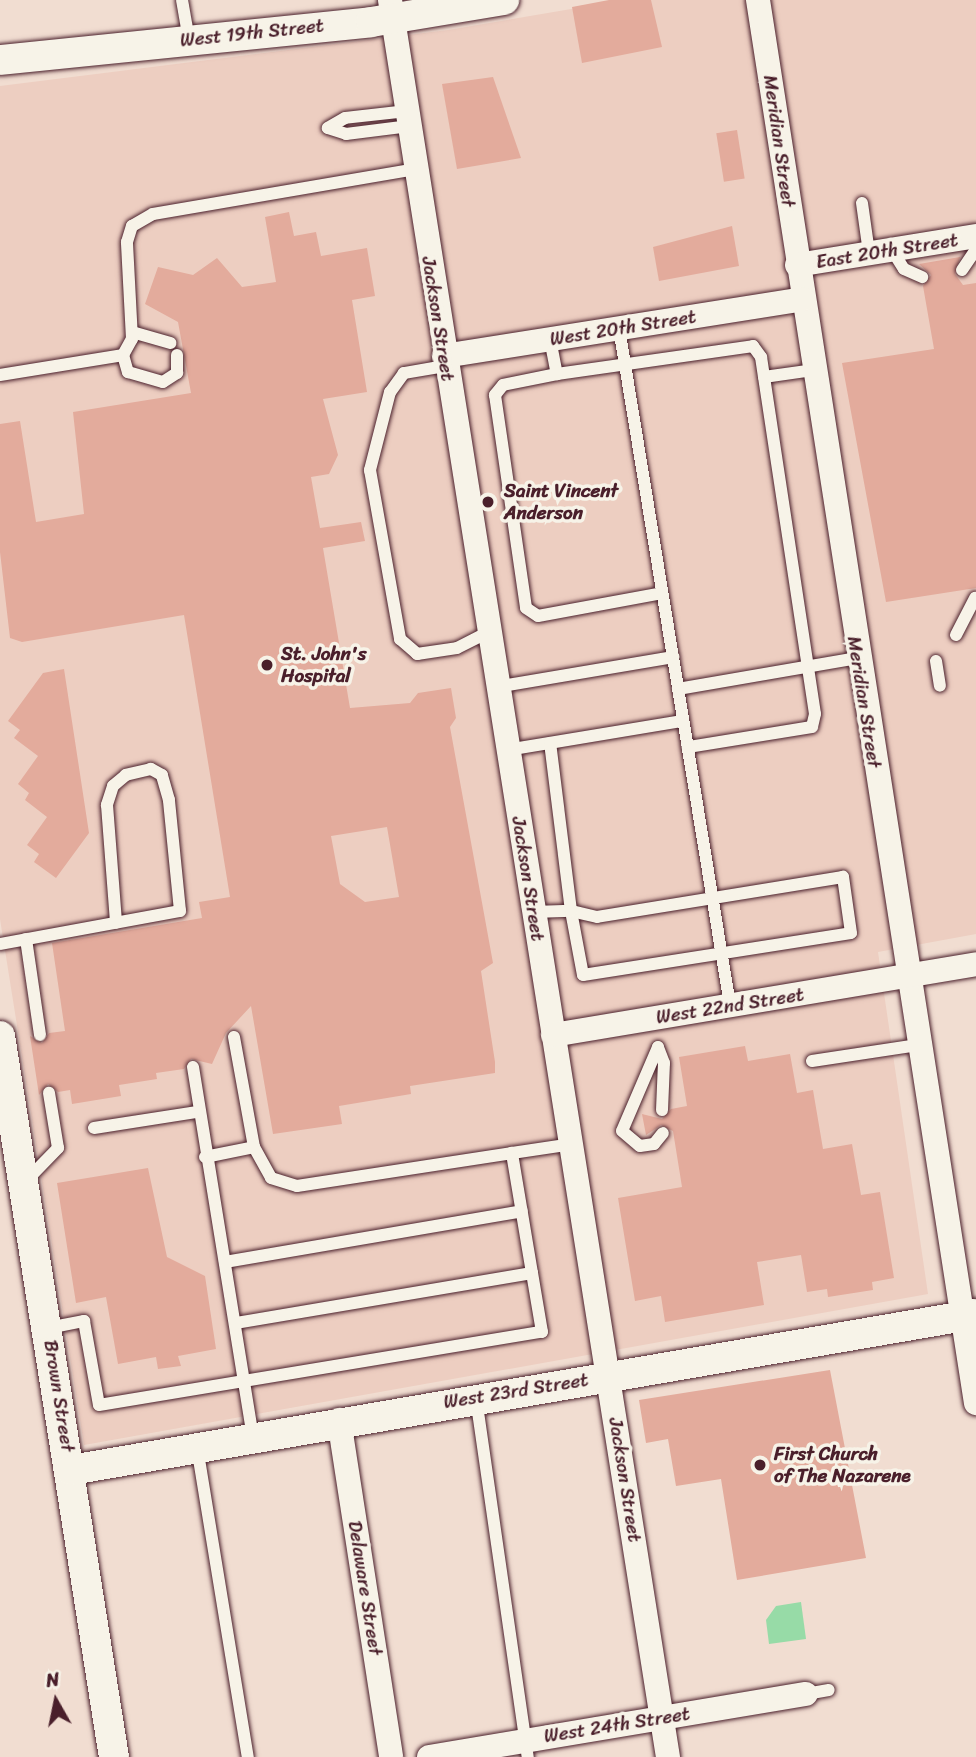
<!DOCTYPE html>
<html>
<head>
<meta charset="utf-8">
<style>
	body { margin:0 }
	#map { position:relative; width:976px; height:1757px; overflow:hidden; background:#f1ddd1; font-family:Sriracha,sans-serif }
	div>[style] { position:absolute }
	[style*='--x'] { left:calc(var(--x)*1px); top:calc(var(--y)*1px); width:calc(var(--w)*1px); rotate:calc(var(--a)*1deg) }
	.built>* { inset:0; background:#edcec1 }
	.green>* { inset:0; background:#97dba7 }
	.building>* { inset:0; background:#e3ab9c; transform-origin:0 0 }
	.roads { filter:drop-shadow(0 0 2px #4a1f2b) drop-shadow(0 0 2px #4a1f2b) }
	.service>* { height:12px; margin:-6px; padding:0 6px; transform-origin:6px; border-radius:6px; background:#f7f3e8 }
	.minor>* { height:24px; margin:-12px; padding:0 12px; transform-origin:12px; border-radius:12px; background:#f7f3e8 }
	.tertiary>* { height:30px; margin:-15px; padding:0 15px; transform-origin:15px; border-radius:15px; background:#f7f3e8 }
	.dots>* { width:19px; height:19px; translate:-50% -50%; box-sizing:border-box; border:4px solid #f7f3e8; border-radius:50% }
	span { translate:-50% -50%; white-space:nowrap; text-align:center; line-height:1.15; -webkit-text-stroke:7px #f7f3e8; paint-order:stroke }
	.street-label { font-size:19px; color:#4a1f2b }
	.poi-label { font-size:19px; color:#4a1f2b; font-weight:700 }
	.left { translate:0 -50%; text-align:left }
	.north { position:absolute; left:21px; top:1666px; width:70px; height:70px; -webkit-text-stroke:5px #f7f3e8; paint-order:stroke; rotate:351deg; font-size:19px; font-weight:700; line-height:28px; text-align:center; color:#4a1f2b }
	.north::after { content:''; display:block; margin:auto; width:24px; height:32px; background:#4a1f2b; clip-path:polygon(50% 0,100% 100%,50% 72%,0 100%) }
</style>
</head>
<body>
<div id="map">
	<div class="built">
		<div style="clip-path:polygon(624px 0,976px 0,976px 934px,878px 952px,928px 1294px,84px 1445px,0 919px,0 86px,448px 30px)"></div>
	</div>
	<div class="green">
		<div style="clip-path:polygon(801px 1602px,806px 1639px,769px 1644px,766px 1620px,776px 1606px)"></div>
	</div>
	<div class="building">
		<div style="clip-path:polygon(609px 0,651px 0,662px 47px,582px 63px,572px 7px)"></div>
		<div style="clip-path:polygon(493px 77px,521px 158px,457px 169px,442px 84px)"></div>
		<div style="left:737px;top:130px;width:49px;height:21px;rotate:81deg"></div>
		<div style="clip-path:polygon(evenodd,289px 212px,294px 236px,316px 232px,321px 256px,367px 248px,375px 296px,352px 300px,367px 392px,323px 399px,338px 455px,329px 474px,311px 477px,320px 528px,361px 522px,365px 541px,323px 548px,350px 708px,410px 703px,418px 693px,451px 688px,456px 718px,450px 727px,493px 963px,481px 971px,495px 1062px,495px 1073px,410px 1086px,411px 1094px,339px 1106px,342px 1124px,273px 1134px,251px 1006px,226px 1033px,212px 1064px,191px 1059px,184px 1069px,156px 1073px,157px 1079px,119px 1085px,121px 1096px,72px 1104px,70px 1090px,58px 1092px,48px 1084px,39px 1095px,30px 1036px,42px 1043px,49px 1033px,65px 1031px,52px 943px,202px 918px,199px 902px,230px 897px,184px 615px,22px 642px,10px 638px,0 552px,0 424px,20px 421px,36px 522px,84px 514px,73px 412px,191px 393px,178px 322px,145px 304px,158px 267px,193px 275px,217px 258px,242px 287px,276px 282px,265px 217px,289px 212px,387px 827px,399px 897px,365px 902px,340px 884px,331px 836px,387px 827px)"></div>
		<div style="clip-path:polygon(732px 226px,739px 266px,659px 281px,653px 247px)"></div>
		<div style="clip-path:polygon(960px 257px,955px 274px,963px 285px,976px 283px,976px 588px,886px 602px,842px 363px,934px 349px,923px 286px,931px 275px,919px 264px)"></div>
		<div style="clip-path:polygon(64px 669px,89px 833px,56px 878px,34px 862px,39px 854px,27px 845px,47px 817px,25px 800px,29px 793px,18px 784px,38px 756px,14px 738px,20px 730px,8px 721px,43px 673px)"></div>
		<div style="clip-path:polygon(745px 1046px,748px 1061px,790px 1054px,797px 1093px,813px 1090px,823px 1149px,852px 1144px,861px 1195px,880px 1192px,894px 1278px,872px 1282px,873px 1290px,828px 1297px,827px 1289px,807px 1292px,801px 1255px,757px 1262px,764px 1305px,665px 1322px,661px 1296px,635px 1301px,618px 1198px,682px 1187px,673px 1131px,661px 1125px,646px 1135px,642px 1114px,662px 1119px,671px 1109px,687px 1106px,679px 1057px)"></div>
		<div style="clip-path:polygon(148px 1168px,167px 1257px,205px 1276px,216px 1349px,178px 1356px,181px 1366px,158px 1369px,156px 1357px,118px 1364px,106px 1297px,76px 1303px,57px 1183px)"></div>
		<div style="clip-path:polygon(830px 1370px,866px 1558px,737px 1580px,721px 1479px,676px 1486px,668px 1439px,646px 1443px,639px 1400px)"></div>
	</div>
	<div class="roads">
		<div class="service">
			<div style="--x:182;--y:0;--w:41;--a:80.1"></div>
			<div style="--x:407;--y:111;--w:62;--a:173.6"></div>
			<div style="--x:345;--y:118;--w:20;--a:150"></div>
			<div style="--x:328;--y:128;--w:19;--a:18"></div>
			<div style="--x:346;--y:134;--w:64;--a:-7.2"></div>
			<div style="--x:862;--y:203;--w:50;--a:82"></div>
			<div style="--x:892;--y:250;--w:22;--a:58"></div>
			<div style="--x:904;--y:269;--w:20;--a:24"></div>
			<div style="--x:962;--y:270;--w:25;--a:-56"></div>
			<div style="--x:619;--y:328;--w:686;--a:80.69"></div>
			<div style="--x:132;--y:332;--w:40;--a:16"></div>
			<div style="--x:550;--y:339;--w:36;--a:79"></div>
			<div style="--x:557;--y:374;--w:198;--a:-8.1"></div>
			<div style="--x:753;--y:346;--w:14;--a:54"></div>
			<div style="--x:761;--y:357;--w:361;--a:81.4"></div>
			<div style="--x:815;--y:714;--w:13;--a:103"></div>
			<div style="--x:812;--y:727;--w:126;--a:170.8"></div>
			<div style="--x:123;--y:355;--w:18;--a:74"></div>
			<div style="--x:128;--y:372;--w:36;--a:16"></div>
			<div style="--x:163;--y:382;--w:17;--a:-33"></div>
			<div style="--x:177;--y:373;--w:18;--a:-90"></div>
			<div style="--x:445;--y:366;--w:42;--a:170.3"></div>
			<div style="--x:404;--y:373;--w:24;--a:126"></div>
			<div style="--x:390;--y:392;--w:81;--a:104.4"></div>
			<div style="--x:370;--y:470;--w:172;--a:79.9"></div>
			<div style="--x:400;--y:639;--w:23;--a:41"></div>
			<div style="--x:417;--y:654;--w:40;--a:-8.5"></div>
			<div style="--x:457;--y:648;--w:34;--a:-27"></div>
			<div style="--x:557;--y:374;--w:55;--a:168.5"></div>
			<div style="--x:503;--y:385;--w:13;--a:129"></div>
			<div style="--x:495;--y:395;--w:215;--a:81.7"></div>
			<div style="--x:526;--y:608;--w:14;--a:34"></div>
			<div style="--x:538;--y:616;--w:126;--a:-10.5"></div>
			<div style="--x:0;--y:375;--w:125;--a:-9.2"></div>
			<div style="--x:123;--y:355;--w:18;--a:-61"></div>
			<div style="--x:132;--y:339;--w:97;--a:-93"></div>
			<div style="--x:127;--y:242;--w:17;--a:-73"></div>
			<div style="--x:132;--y:226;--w:24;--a:-30"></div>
			<div style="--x:153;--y:214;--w:266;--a:-9.7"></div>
			<div style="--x:764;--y:377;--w:49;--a:-8.1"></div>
			<div style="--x:956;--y:635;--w:42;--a:-62.8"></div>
			<div style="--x:936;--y:661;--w:25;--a:81"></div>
			<div style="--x:496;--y:687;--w:180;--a:-9.6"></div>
			<div style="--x:678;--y:689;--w:182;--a:-9.8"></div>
			<div style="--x:507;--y:750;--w:178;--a:-9.4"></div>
			<div style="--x:533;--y:912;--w:38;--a:-2"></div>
			<div style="--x:571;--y:911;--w:65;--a:79.4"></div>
			<div style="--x:583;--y:975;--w:271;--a:-8.9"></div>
			<div style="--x:851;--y:933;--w:57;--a:-98.1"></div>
			<div style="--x:843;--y:877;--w:249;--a:170.8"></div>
			<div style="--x:597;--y:917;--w:27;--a:-167"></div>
			<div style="--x:571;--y:911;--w:169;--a:-97.1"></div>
			<div style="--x:26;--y:939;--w:97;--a:81.7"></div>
			<div style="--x:0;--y:944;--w:183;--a:-10.4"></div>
			<div style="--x:180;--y:911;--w:112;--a:-95.7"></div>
			<div style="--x:169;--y:800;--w:26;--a:-106"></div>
			<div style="--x:162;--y:775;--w:13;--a:-151"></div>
			<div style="--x:151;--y:769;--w:26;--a:167"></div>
			<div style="--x:126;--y:775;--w:17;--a:140"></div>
			<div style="--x:113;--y:786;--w:20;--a:108"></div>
			<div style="--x:107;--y:805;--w:118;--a:85.6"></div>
			<div style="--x:234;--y:1037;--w:112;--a:79.7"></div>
			<div style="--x:812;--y:1061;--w:107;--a:-8.6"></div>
			<div style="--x:193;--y:1067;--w:374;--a:80.8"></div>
			<div style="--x:662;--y:1110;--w:47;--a:-87.6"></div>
			<div style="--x:664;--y:1063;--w:17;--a:-111"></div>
			<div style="--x:658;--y:1047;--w:91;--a:113.2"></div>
			<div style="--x:622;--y:1131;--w:23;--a:40"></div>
			<div style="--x:640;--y:1146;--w:14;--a:-8"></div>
			<div style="--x:654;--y:1144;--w:14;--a:-51"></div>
			<div style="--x:94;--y:1128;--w:103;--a:-8.9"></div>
			<div style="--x:205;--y:1157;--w:50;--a:-11.5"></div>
			<div style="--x:254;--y:1147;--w:35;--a:61"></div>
			<div style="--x:271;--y:1178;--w:27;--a:17"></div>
			<div style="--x:297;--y:1186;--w:218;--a:-8.7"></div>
			<div style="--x:24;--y:1183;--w:49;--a:-45.8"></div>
			<div style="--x:58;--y:1148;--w:56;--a:-99.3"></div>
			<div style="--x:225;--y:1262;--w:301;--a:-9.7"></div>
			<div style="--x:532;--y:1273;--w:122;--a:-99.5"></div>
			<div style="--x:512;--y:1153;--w:61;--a:-8.5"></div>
			<div style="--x:48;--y:1328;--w:37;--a:-11"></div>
			<div style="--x:84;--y:1321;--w:85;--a:79.9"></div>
			<div style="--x:99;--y:1405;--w:449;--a:-9.4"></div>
			<div style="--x:542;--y:1332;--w:60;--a:-99.6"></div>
			<div style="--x:532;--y:1273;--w:301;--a:170.4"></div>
			<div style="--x:476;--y:1398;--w:363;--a:81.8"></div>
			<div style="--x:197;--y:1447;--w:314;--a:80.7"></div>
			<div style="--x:806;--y:1694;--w:23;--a:-10"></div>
		</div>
		<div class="minor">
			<div style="--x:390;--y:0;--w:1779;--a:81.01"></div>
			<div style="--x:758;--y:0;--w:1420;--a:81.17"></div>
			<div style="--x:797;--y:265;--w:181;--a:-9.2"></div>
			<div style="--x:444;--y:356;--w:363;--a:-9"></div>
			<div style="--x:553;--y:1035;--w:429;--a:-9.5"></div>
			<div style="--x:339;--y:1420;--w:341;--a:81.2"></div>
			<div style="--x:429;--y:1757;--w:382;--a:-9.5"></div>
		</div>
		<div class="tertiary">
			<div style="--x:0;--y:60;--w:373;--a:-5.8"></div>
			<div style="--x:371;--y:22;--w:135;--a:-9.4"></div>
			<div style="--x:0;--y:1036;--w:730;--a:81.02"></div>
			<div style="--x:71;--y:1470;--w:918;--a:-9.78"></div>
		</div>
	</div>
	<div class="dots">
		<div style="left:488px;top:502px;background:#4a1f2b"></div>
		<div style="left:267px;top:665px;background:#4a1f2b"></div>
		<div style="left:760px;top:1465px;background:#4a1f2b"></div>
	</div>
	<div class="street-label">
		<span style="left:252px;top:33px;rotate:-6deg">West 19th Street</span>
		<span style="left:779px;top:141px;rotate:82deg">Meridian Street</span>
		<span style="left:887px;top:251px;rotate:-9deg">East 20th Street</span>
		<span style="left:438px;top:319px;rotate:81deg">Jackson Street</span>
		<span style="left:623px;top:328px;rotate:-9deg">West 20th Street</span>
		<span style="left:864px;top:702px;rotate:81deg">Meridian Street</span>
		<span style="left:528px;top:879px;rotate:81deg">Jackson Street</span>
		<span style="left:730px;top:1006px;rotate:-9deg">West 22nd Street</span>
		<span style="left:516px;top:1391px;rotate:-9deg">West 23rd Street</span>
		<span style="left:59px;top:1396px;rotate:81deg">Brown Street</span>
		<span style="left:625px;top:1480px;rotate:81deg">Jackson Street</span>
		<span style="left:365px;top:1588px;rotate:81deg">Delaware Street</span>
		<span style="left:617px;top:1725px;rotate:-9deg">West 24th Street</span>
	</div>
	<div class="poi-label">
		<span class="left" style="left:504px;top:502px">Saint Vincent<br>Anderson</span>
		<span class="left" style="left:281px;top:665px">St. John's<br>Hospital</span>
		<span class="left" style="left:774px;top:1465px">First Church<br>of The Nazarene</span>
	</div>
	<div class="north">N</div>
</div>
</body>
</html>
